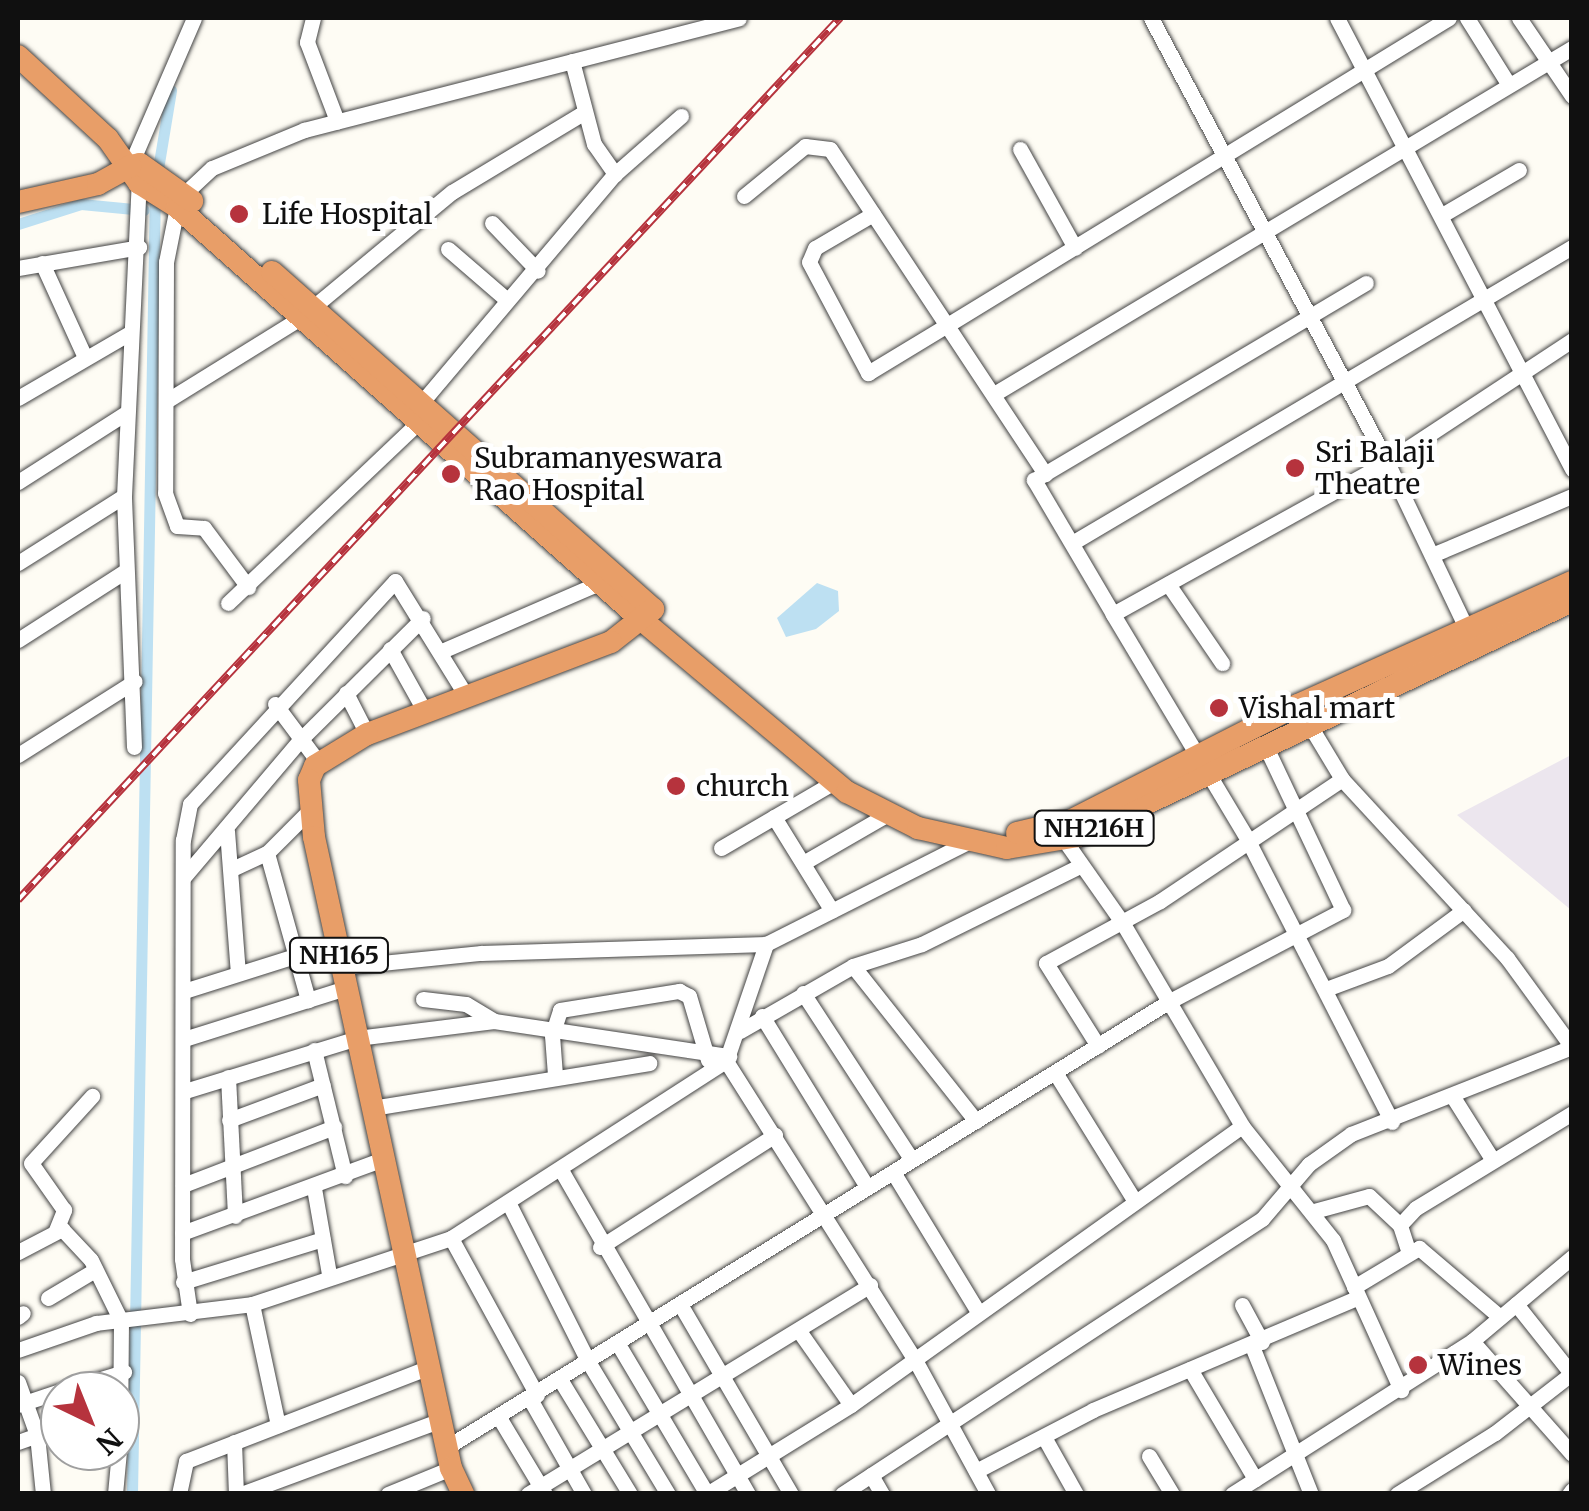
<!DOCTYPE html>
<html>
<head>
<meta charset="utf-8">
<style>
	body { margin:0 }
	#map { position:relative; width:1589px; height:1511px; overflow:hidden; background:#fefcf4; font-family:Merriweather,serif }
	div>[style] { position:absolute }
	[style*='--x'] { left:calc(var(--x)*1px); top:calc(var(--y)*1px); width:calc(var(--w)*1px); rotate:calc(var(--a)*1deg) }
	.industrial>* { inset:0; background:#ece6ee }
	.water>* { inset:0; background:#bde0f2 }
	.canal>* { height:11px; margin:-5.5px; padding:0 5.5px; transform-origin:5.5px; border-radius:5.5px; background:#bde0f2 }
	.roads { filter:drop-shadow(0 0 2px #434343) drop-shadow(0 0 2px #434343) }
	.minor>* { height:15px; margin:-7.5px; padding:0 7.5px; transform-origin:7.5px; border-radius:7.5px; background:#fff }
	.highway>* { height:22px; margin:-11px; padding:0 11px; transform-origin:11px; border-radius:11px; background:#e89e68 }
	.rail>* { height:8px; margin-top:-4px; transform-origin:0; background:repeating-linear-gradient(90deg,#fff 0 11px,#b6333d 0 22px); box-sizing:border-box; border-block:2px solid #b6333d }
	.dots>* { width:28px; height:28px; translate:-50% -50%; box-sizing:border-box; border:5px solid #fff; border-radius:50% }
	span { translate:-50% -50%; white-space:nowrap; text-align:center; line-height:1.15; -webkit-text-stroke:10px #fff; paint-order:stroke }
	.shield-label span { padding:2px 8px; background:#fff; border:2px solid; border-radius:8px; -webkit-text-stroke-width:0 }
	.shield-label { font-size:25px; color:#101010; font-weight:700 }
	.poi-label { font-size:28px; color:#101010 }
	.left { translate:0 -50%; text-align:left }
	.frame { position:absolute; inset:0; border:20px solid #101010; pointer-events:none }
	.north { position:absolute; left:40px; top:1371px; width:100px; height:100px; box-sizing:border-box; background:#fff; border:2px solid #9f9f9f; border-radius:50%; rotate:137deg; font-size:28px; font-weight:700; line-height:40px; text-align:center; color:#101010 }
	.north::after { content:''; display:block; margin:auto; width:35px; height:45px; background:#b6333d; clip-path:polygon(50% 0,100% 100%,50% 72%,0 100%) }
</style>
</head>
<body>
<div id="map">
	<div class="industrial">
		<div style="clip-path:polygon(1571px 755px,1571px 910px,1457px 815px)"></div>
	</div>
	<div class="water">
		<div style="clip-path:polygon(817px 583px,838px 591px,839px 611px,816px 629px,786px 637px,777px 618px)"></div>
	</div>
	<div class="canal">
		<div style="--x:157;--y:175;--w:86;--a:-80.6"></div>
		<div style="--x:18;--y:224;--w:66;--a:-17.6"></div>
		<div style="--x:81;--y:204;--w:63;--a:5.4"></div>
		<div style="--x:132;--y:1494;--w:1300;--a:-88.99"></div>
	</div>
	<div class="roads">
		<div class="minor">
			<div style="--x:313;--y:18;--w:25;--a:104"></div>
			<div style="--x:307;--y:42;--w:85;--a:69.2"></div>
			<div style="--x:1151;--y:18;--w:503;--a:62.01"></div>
			<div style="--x:1387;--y:462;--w:193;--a:64.5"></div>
			<div style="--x:1337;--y:18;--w:509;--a:62.48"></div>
			<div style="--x:1467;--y:18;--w:79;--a:57.9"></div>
			<div style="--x:1519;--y:18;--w:94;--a:55.8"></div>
			<div style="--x:572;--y:61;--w:86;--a:75.2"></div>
			<div style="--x:594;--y:144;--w:37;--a:55"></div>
			<div style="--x:1020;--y:149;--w:113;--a:60.9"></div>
			<div style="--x:130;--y:166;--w:161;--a:-66.6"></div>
			<div style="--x:184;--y:194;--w:38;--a:-43"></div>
			<div style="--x:212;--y:168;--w:100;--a:-22.4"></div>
			<div style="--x:304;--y:130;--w:449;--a:-14.4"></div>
			<div style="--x:744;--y:196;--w:79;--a:-39.3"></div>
			<div style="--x:805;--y:146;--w:25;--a:7"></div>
			<div style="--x:830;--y:149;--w:390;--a:56.5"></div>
			<div style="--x:177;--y:207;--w:56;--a:101.3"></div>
			<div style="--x:166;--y:262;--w:231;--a:90.2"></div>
			<div style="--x:165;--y:493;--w:35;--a:70"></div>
			<div style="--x:177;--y:526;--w:27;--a:4"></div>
			<div style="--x:204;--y:528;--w:74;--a:53.3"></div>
			<div style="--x:873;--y:214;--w:67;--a:149.6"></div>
			<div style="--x:815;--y:248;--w:15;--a:113"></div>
			<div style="--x:809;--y:262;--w:126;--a:62"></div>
			<div style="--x:868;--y:373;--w:89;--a:-31.2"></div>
			<div style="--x:1442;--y:215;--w:89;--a:-30.3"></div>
			<div style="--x:492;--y:223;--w:66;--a:46.2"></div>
			<div style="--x:448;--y:249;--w:78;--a:40.8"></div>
			<div style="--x:42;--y:263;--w:101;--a:65.5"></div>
			<div style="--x:18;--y:268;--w:123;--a:-9.8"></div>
			<div style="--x:949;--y:324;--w:586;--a:-31.47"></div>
			<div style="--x:994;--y:394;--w:674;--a:-30.91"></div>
			<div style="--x:18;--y:398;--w:127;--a:-30.2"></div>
			<div style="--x:168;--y:400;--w:155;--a:-31.8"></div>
			<div style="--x:300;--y:318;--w:197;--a:-39.7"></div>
			<div style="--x:452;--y:192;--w:153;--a:-31.1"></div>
			<div style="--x:422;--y:402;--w:299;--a:-49.8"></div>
			<div style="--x:615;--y:174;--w:88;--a:-41.3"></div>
			<div style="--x:18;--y:482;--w:128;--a:-32.6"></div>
			<div style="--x:1072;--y:543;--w:581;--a:-30.63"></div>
			<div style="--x:1432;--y:555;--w:152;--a:-22.9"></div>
			<div style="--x:18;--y:563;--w:125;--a:-32.3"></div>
			<div style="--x:1168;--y:584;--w:96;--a:55.6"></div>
			<div style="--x:228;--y:603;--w:265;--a:-43.5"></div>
			<div style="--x:1113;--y:614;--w:156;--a:-120.5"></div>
			<div style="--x:1034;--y:480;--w:386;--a:-30.7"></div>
			<div style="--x:18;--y:640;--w:126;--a:-32.7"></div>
			<div style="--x:390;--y:649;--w:72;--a:60.9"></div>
			<div style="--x:442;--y:651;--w:171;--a:-23.4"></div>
			<div style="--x:346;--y:693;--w:46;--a:62.9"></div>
			<div style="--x:275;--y:704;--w:74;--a:53.3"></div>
			<div style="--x:134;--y:747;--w:251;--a:-92.3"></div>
			<div style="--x:124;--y:496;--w:313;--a:-87.3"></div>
			<div style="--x:18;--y:755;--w:138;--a:-32.3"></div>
			<div style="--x:774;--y:817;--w:110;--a:58.3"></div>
			<div style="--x:227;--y:831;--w:142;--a:85.6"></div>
			<div style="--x:1058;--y:831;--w:111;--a:54.9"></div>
			<div style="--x:1122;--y:922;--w:237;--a:59.5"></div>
			<div style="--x:1242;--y:1126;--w:146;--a:51.4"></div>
			<div style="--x:1333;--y:1240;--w:165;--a:65.6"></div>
			<div style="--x:721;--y:848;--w:131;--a:-30.3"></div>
			<div style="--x:267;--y:853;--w:153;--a:74.4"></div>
			<div style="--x:803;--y:863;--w:96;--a:-30"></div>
			<div style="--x:232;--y:869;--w:38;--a:-25"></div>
			<div style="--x:267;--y:853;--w:66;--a:-45"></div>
			<div style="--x:183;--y:878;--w:181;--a:-49.7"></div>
			<div style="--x:300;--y:740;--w:173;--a:-44.8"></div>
			<div style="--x:853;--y:966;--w:198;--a:51.6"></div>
			<div style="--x:342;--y:967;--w:140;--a:-5.8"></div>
			<div style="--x:481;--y:953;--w:285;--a:-1.8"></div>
			<div style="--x:1326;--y:989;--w:66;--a:-20.4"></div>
			<div style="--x:1388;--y:966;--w:94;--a:-36.4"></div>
			<div style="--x:184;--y:991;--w:120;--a:-17.5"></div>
			<div style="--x:803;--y:993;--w:199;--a:56.9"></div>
			<div style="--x:423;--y:999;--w:43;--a:6.6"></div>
			<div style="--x:466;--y:1004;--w:33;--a:31"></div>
			<div style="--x:762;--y:1016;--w:201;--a:58.4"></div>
			<div style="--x:740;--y:1031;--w:130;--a:-29.9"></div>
			<div style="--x:853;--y:966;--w:72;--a:-17.7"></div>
			<div style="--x:922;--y:944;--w:174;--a:-26.3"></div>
			<div style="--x:184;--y:1039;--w:170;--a:-17.5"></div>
			<div style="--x:1098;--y:1046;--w:98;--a:-122.1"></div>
			<div style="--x:1046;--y:963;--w:130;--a:-28.5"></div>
			<div style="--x:1160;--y:901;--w:219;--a:-33.8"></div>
			<div style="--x:314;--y:1050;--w:130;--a:76.2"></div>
			<div style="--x:726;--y:1061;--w:352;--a:57.7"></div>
			<div style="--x:914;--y:1358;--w:155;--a:61.4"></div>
			<div style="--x:1056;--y:1074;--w:146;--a:58.2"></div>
			<div style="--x:555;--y:1075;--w:40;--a:-94.3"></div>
			<div style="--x:552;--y:1035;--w:26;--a:-72"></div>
			<div style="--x:560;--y:1010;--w:121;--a:-9.1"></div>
			<div style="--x:679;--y:991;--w:11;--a:27"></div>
			<div style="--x:689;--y:996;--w:67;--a:73.5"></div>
			<div style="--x:228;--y:1077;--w:139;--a:87.1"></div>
			<div style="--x:185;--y:1091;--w:180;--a:-17.1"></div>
			<div style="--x:357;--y:1038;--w:138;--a:-7.1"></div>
			<div style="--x:494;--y:1021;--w:238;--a:8.5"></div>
			<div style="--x:1453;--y:1097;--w:73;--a:57.8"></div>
			<div style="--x:372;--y:1108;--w:281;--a:-9.2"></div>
			<div style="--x:229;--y:1120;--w:100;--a:-20.4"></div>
			<div style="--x:1392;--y:1122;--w:317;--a:-117.1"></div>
			<div style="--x:1248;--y:840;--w:263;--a:-120.9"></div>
			<div style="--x:1113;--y:614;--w:313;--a:-29"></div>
			<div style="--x:1387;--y:462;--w:222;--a:-33.4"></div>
			<div style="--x:561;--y:1170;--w:374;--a:60"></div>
			<div style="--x:893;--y:1172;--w:162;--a:58.7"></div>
			<div style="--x:183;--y:1185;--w:162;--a:-21"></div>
			<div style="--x:314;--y:1188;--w:87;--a:80.1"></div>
			<div style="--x:508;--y:1202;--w:180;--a:63.3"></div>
			<div style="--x:589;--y:1363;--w:153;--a:58.9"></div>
			<div style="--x:1314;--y:1211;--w:57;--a:-15.3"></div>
			<div style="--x:1369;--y:1196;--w:42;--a:43.1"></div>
			<div style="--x:56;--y:1230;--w:22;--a:-68"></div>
			<div style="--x:64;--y:1210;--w:57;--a:-125.1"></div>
			<div style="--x:31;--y:1163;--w:91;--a:-47.7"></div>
			<div style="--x:182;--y:1233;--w:214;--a:-20.2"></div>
			<div style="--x:451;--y:1238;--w:179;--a:61.3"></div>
			<div style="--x:600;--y:1247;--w:208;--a:-32.6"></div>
			<div style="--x:1408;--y:1250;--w:26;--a:-108"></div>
			<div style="--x:1400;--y:1225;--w:23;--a:-47"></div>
			<div style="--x:1416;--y:1208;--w:183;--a:-31.3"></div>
			<div style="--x:18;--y:1252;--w:50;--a:-27.6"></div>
			<div style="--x:62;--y:1229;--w:42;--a:46.9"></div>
			<div style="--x:91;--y:1260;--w:68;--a:63.8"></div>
			<div style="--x:121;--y:1321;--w:123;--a:90.5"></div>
			<div style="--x:183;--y:1282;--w:146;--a:-17.1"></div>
			<div style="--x:1354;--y:1287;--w:76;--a:-31"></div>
			<div style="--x:1419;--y:1248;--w:106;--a:40.4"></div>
			<div style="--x:48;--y:1298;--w:55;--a:-30.8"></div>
			<div style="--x:252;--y:1304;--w:124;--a:77.9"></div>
			<div style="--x:680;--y:1304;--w:220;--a:59.7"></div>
			<div style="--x:1516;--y:1304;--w:87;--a:51.5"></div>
			<div style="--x:1242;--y:1305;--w:42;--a:61.6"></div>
			<div style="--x:190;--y:1314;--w:56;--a:-98.3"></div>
			<div style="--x:182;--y:1259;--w:419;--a:-89.9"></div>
			<div style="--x:183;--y:840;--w:37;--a:-79"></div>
			<div style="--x:190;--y:804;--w:303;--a:-47.4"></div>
			<div style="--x:395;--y:581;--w:137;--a:58.2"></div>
			<div style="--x:18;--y:1317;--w:6;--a:-39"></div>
			<div style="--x:799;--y:1331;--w:90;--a:54.9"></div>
			<div style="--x:1472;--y:1341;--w:151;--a:48.5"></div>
			<div style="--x:618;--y:1344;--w:174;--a:59.3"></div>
			<div style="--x:1252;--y:1346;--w:159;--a:68.3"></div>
			<div style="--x:18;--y:1350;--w:83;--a:-19.1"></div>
			<div style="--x:96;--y:1323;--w:157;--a:-6.9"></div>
			<div style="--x:252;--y:1304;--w:210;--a:-18.3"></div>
			<div style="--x:451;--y:1238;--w:327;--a:-32.8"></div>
			<div style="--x:726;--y:1061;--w:124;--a:-71.1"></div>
			<div style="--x:766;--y:944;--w:224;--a:-26.8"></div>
			<div style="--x:1190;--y:1369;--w:128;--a:59.4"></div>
			<div style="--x:561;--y:1381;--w:132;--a:58.6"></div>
			<div style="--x:18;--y:1382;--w:56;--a:70.3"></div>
			<div style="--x:37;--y:1435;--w:59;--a:84.2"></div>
			<div style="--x:61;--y:1391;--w:66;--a:-16.8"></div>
			<div style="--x:530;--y:1399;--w:109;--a:60.4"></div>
			<div style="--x:18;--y:1405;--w:44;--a:-18.4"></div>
			<div style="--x:500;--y:1419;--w:87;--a:59"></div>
			<div style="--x:1044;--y:1437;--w:65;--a:60.7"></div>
			<div style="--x:18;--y:1442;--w:45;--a:-19.7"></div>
			<div style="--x:234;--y:1442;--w:52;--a:87.8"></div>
			<div style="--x:447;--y:1447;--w:847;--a:-31.68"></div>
			<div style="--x:1168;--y:1002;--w:198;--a:-27.7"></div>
			<div style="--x:1343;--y:910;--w:180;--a:-115.3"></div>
			<div style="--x:1149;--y:1456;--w:44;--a:58.8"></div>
			<div style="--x:976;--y:1471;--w:132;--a:-27.5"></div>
			<div style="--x:1093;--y:1410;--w:285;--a:-23"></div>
			<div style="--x:871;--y:1475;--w:22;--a:60"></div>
			<div style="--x:115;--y:1494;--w:43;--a:-84.7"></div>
			<div style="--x:179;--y:1494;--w:34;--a:-78"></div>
			<div style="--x:186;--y:1461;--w:261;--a:-21.1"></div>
			<div style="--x:241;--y:1494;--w:213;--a:-20.3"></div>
			<div style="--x:388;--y:1494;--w:68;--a:-22.4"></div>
			<div style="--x:528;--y:1494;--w:401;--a:-31.4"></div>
			<div style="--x:707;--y:1494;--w:169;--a:-31.7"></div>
			<div style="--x:851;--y:1405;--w:480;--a:-35.5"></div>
			<div style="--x:842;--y:1494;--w:502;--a:-33.22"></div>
			<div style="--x:1262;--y:1219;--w:72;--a:-49.5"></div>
			<div style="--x:1309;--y:1164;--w:52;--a:-35.5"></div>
			<div style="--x:1351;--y:1134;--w:238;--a:-21.5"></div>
			<div style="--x:1572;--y:1047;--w:110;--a:-126.1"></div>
			<div style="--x:1507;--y:958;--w:243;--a:-132.7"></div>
			<div style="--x:1342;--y:779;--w:62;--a:-121.1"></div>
			<div style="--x:1232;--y:1494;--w:285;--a:-32.5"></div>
			<div style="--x:1472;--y:1341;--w:131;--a:-40"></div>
			<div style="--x:1397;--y:1494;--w:115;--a:-31.9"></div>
			<div style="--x:1495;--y:1433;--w:98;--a:-37.9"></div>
			<div style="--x:1569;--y:1494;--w:5;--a:-53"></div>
		</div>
		<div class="highway">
			<div style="--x:18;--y:56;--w:122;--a:42.7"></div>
			<div style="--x:108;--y:139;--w:54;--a:54.8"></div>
			<div style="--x:139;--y:183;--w:45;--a:32.3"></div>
			<div style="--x:177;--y:207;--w:623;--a:41.62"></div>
			<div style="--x:643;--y:621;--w:266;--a:40"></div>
			<div style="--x:847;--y:792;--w:80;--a:26.9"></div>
			<div style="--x:918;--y:828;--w:91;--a:12.7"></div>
			<div style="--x:1007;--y:848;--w:72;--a:-9.6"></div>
			<div style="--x:1078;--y:836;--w:547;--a:-25.44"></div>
			<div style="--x:130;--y:166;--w:10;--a:-11"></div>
			<div style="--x:140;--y:164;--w:64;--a:35.4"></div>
			<div style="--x:18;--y:202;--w:82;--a:-12.7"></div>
			<div style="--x:98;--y:184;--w:37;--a:-29"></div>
			<div style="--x:272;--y:272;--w:509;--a:41.49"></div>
			<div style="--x:653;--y:609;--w:53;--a:141.8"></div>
			<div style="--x:611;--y:642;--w:261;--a:159.3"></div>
			<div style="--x:367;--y:734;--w:61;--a:148.4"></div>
			<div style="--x:315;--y:766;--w:15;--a:113"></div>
			<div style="--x:309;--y:780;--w:57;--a:85"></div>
			<div style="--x:314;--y:837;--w:646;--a:77.75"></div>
			<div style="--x:451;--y:1468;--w:29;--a:65"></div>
			<div style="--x:1017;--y:833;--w:57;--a:-13.3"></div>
			<div style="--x:1072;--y:820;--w:254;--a:-27"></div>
			<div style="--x:1298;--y:705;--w:300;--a:-24.2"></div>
		</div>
	</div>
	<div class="rail">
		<div style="--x:18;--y:900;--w:1206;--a:-47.02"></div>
	</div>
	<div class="dots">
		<div style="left:239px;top:214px;background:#b6333d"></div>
		<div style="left:1295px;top:468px;background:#b6333d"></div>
		<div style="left:451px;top:474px;background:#b6333d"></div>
		<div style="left:1219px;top:708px;background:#b6333d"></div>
		<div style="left:676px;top:786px;background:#b6333d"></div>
		<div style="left:1418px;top:1365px;background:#b6333d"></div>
	</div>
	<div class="shield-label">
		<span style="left:1094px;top:828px">NH216H</span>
		<span style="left:339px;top:955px">NH165</span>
	</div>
	<div class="poi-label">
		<span class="left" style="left:262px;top:214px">Life Hospital</span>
		<span class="left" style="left:1315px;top:468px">Sri Balaji<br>Theatre</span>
		<span class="left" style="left:474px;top:474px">Subramanyeswara<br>Rao Hospital</span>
		<span class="left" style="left:1239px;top:708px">Vishal mart</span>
		<span class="left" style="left:696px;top:786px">church</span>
		<span class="left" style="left:1438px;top:1365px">Wines</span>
	</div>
	<div class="frame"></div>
	<div class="north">N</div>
</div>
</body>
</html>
